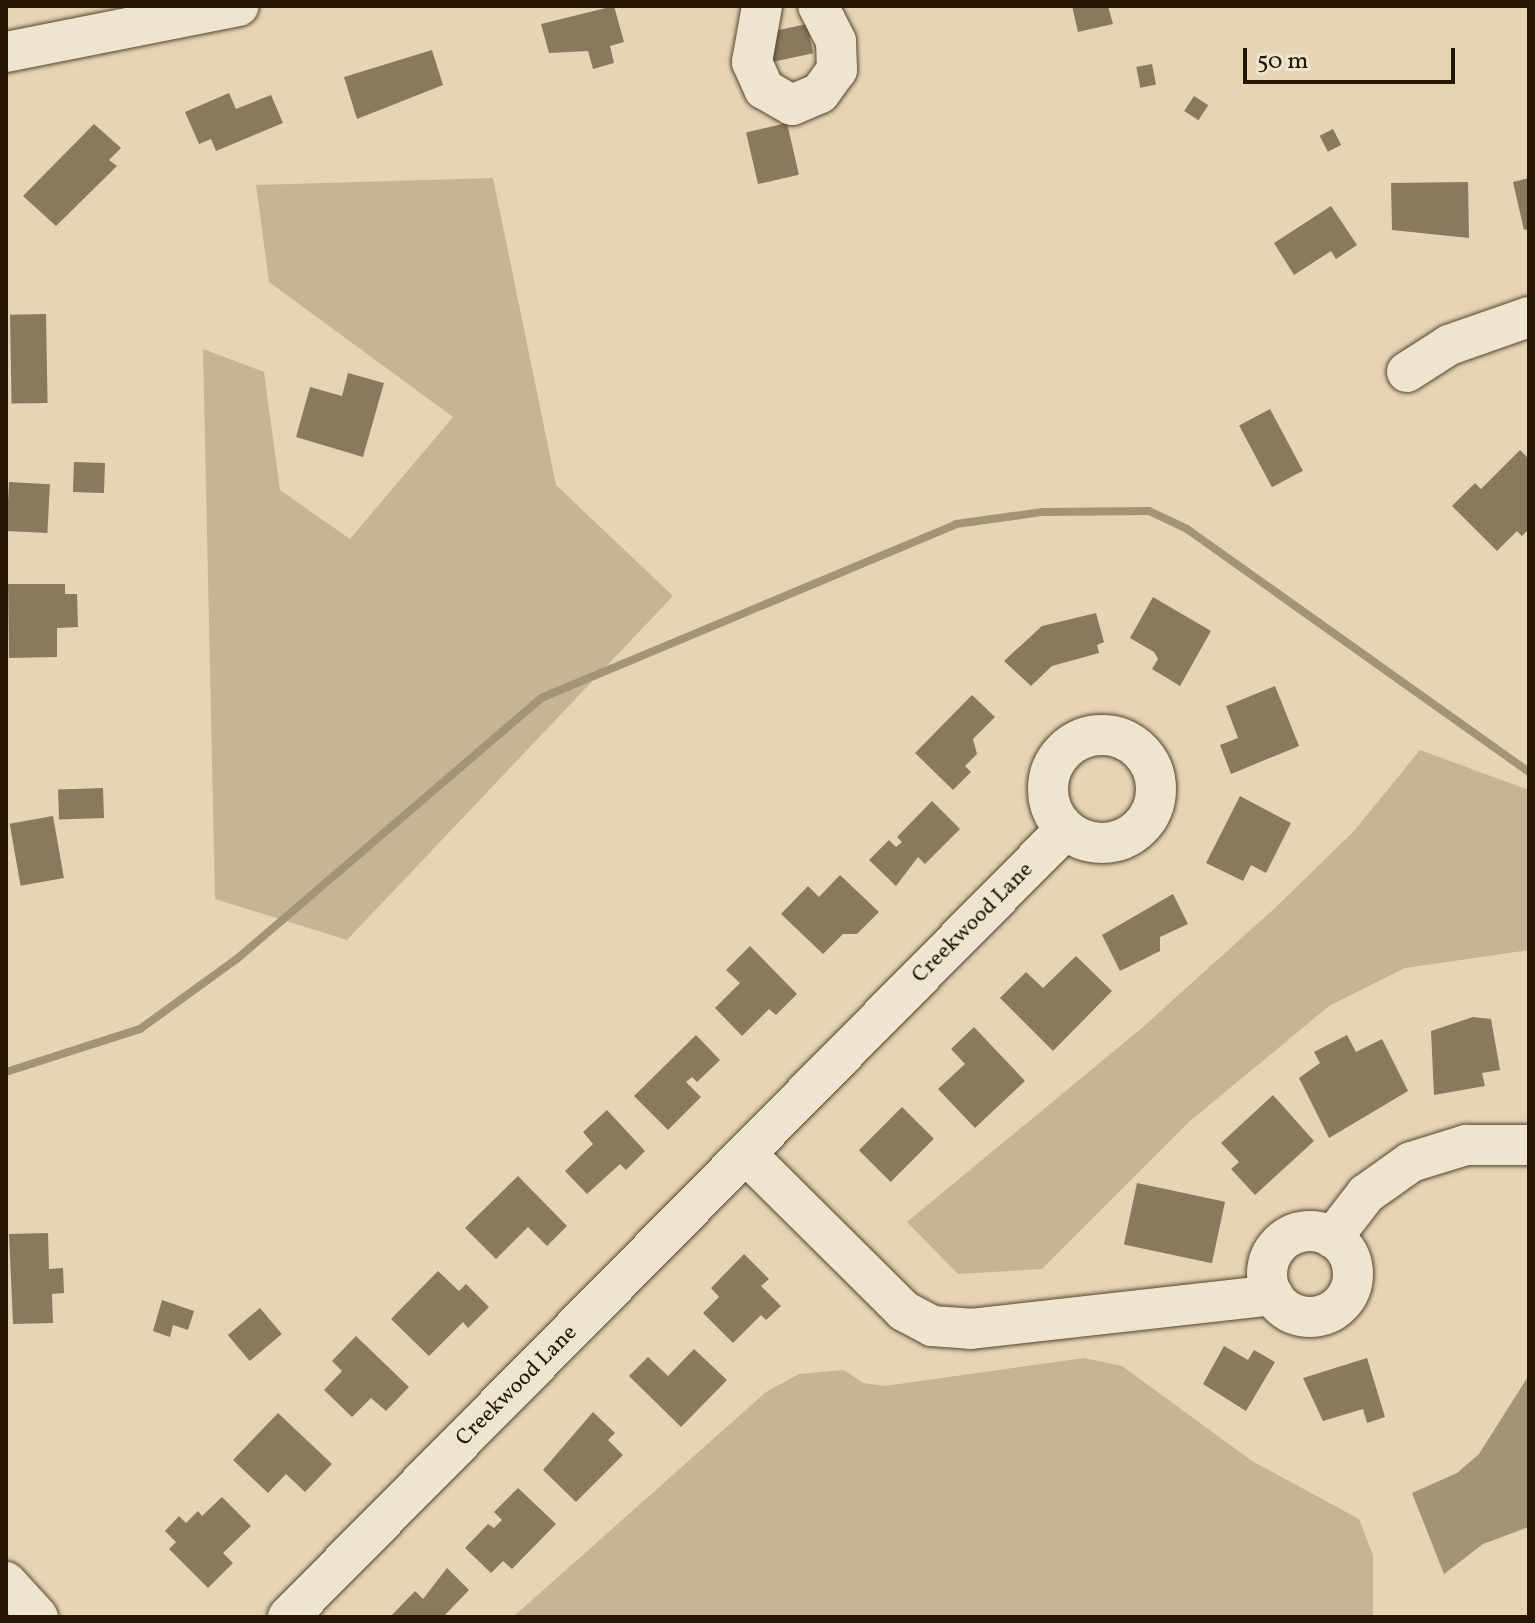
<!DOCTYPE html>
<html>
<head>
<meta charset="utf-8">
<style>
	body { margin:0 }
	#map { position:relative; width:1535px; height:1623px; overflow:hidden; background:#e5d5b5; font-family:Vollkorn,serif }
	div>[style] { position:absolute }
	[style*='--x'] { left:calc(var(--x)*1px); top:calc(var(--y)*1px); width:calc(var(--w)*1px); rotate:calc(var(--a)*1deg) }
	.green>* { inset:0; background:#c5b496 }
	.water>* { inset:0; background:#a49477 }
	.stream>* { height:8px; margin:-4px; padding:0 4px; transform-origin:4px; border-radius:4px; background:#a49477 }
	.building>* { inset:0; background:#89795e; transform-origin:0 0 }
	.roads { filter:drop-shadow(0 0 2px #56452d) drop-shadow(0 0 2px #56452d) }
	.minor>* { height:40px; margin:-20px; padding:0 20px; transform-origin:20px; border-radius:20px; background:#eee4cf }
	.minor>.ring { margin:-20px; padding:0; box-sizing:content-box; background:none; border:40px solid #eee4cf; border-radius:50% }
	span { translate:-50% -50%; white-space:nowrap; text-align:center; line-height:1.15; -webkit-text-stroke:6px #eee4cf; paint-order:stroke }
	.street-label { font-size:22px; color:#261500 }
	.frame { position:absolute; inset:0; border:8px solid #261500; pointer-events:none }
	.scale { position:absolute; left:1243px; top:48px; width:212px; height:36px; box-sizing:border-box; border:4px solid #261500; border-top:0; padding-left:10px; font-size:24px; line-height:28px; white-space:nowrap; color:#261500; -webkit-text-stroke:6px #eee4cf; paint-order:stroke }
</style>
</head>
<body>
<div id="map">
	<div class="green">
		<div style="clip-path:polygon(493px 178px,556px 485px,673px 596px,347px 940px,215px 899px,203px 349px,264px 372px,280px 490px,350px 539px,453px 417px,269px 282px,256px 185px)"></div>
		<div style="clip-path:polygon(1420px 750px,1529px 790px,1529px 950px,1405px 968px,1329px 1006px,1189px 1122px,1042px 1269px,958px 1274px,907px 1222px,1143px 1027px,1276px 907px,1354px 831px)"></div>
		<div style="clip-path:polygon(1084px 1358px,1122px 1366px,1252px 1461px,1359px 1519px,1373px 1555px,1373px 1617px,513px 1617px,766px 1392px,799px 1374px,844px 1370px,863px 1383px,885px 1386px)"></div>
	</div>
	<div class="water">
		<div style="clip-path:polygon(1529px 1375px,1529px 1527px,1483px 1544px,1444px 1574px,1412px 1493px,1457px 1473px,1479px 1454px)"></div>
	</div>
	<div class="stream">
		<div style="--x:6;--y:1072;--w:141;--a:-17.8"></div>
		<div style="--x:140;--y:1029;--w:121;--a:-35.9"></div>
		<div style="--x:238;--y:958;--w:399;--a:-40.6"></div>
		<div style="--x:541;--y:698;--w:450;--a:-22.7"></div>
		<div style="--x:956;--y:524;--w:88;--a:-7.9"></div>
		<div style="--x:1043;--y:512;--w:106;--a:-0.5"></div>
		<div style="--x:1149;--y:511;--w:42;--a:25.3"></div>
		<div style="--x:1187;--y:529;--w:420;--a:35.4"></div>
	</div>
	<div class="building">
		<div style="clip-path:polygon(614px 6px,624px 42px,610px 46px,614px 63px,593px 69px,588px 51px,549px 53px,541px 24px)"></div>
		<div style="clip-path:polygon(1072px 6px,1108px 6px,1113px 24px,1078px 32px)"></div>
		<div style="left:807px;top:24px;width:30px;height:41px;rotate:78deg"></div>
		<div style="clip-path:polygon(432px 50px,443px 85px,357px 119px,344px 77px)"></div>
		<div style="left:1152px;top:64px;width:21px;height:16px;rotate:79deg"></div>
		<div style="clip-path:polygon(229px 93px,236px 109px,271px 95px,283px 123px,216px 151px,211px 139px,199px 144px,185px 112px)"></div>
		<div style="left:1194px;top:96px;width:17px;height:18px;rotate:33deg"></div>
		<div style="left:787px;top:123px;width:53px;height:42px;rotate:77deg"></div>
		<div style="clip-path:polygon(94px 124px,121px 148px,109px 160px,117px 166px,56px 226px,23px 196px)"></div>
		<div style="left:1333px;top:129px;width:18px;height:15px;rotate:63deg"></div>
		<div style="clip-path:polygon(1529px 178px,1529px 229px,1524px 230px,1513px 182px)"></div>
		<div style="clip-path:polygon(1468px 182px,1469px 238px,1392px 230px,1391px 183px)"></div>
		<div style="clip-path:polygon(1331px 206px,1357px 245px,1336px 259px,1331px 251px,1294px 275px,1274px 243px)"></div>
		<div style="left:46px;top:314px;width:89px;height:36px;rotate:89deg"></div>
		<div style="clip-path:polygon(348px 373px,384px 383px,363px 457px,296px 437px,310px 387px,342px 396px)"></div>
		<div style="left:1270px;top:409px;width:70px;height:35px;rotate:62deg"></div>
		<div style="clip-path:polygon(1520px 450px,1529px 459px,1529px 529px,1522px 536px,1517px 531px,1497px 551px,1452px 506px,1475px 483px,1481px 489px)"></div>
		<div style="left:74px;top:462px;width:31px;height:30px;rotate:2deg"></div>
		<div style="left:9px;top:482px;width:41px;height:49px;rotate:3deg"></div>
		<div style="clip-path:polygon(8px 584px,65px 584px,65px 594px,77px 594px,78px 627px,57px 628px,57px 657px,9px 658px)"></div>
		<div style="clip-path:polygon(1153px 597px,1211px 631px,1180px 686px,1152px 669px,1158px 659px,1154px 652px,1130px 638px)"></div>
		<div style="clip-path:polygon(1096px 613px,1104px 642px,1097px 645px,1099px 653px,1052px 666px,1031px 686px,1004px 661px,1042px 626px)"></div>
		<div style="clip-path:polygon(1275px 686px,1299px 746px,1231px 774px,1220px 745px,1238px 738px,1226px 706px)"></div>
		<div style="clip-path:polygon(972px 695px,995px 717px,973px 739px,977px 754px,965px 766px,971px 772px,953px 790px,915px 753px)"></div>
		<div style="left:103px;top:788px;width:30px;height:45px;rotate:88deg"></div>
		<div style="clip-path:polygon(1240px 796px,1291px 823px,1266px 873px,1251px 865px,1243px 881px,1206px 863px)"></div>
		<div style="clip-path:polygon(932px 801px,960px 829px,925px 864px,918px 857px,896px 886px,869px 860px,889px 840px,896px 847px,902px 842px,897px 837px)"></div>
		<div style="left:53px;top:816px;width:63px;height:44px;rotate:80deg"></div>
		<div style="clip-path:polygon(840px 875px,879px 912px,857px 934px,843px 934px,823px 954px,781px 914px,808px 886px,819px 897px)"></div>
		<div style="clip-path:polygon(1173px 894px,1188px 924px,1160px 937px,1160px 951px,1120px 971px,1102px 935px)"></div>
		<div style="clip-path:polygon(750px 946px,797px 994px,776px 1015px,769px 1009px,742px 1036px,715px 1008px,740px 983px,726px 970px)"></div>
		<div style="clip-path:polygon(1076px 956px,1112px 991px,1053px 1051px,1000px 998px,1026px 972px,1043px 988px)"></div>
		<div style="clip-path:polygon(1473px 1017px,1491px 1019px,1500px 1070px,1482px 1073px,1485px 1086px,1434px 1095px,1431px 1031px)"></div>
		<div style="clip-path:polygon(974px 1027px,1025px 1081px,975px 1128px,938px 1089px,965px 1064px,951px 1049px)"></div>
		<div style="clip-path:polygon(696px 1035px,720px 1060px,697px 1082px,692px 1077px,686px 1082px,701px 1097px,668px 1130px,634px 1096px)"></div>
		<div style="clip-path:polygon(1347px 1035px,1356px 1052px,1382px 1039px,1408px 1091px,1329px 1138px,1299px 1078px,1320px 1063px,1314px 1052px)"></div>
		<div style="clip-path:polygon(1273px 1095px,1314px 1141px,1255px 1195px,1231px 1169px,1239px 1162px,1221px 1143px)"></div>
		<div style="left:902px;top:1107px;width:45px;height:61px;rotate:45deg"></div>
		<div style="clip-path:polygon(607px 1110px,645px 1151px,626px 1170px,620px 1164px,587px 1194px,565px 1171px,593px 1144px,583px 1132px)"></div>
		<div style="clip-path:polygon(518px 1176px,567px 1226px,547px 1246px,528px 1227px,496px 1259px,465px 1228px)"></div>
		<div style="left:1137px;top:1183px;width:90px;height:63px;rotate:12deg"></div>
		<div style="clip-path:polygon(48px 1233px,49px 1269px,63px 1268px,64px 1293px,52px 1294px,53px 1323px,13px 1324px,9px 1234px)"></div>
		<div style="clip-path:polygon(744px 1254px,769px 1279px,761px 1286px,781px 1306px,766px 1320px,761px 1315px,733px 1343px,703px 1313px,719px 1297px,711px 1288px)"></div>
		<div style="clip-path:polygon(438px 1271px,459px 1291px,466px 1284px,489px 1307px,468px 1328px,463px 1322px,429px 1356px,391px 1319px)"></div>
		<div style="clip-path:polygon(162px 1300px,194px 1311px,188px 1330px,173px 1325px,170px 1337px,153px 1331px)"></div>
		<div style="left:260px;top:1308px;width:34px;height:42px;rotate:50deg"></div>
		<div style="clip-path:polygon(356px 1336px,409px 1387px,386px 1411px,371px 1398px,352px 1417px,324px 1390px,342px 1371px,332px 1361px)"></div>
		<div style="clip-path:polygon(1224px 1346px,1248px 1360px,1254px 1350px,1275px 1362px,1246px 1411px,1203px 1384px)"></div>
		<div style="clip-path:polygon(694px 1349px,727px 1380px,681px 1427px,629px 1376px,648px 1357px,668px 1376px)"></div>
		<div style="clip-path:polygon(1367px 1358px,1385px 1417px,1367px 1423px,1363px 1409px,1323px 1421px,1303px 1378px)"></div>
		<div style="clip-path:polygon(593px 1412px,615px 1433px,608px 1440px,623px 1455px,576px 1502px,543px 1470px)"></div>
		<div style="clip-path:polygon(278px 1413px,332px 1464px,305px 1492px,286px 1474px,268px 1493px,233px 1460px)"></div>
		<div style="clip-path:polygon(518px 1488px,556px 1524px,512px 1569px,503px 1561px,491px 1573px,465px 1548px,488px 1524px,494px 1528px,502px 1520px,494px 1512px)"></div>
		<div style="clip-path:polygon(222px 1497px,251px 1526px,223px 1553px,233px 1563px,208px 1588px,169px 1549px,176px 1542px,165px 1531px,179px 1516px,186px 1523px,198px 1511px,202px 1516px)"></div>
		<div style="clip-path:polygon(447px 1568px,469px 1590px,443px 1617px,390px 1617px,415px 1591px,423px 1599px)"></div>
	</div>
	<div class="roads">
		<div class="minor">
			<div style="--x:762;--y:6;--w:57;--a:100.1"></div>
			<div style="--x:752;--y:62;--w:30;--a:66"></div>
			<div style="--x:764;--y:89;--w:32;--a:30"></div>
			<div style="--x:792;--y:105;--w:30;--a:-23"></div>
			<div style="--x:820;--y:93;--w:29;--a:-54"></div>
			<div style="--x:837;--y:70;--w:29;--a:-92"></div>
			<div style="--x:836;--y:41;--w:39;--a:-117"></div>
			<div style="--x:6;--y:52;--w:237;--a:-11.2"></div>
			<div style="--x:1407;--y:372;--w:50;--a:-32.7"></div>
			<div style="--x:1449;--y:345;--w:85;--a:-19.3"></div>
			<div class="ring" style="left:1048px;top:735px;width:68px;height:68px"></div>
			<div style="--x:746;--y:1154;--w:223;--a:44.8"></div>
			<div style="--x:904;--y:1311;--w:32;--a:28"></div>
			<div style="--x:932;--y:1326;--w:39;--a:4"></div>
			<div style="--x:971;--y:1329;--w:304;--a:-6.4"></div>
			<div class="ring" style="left:1267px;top:1231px;width:46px;height:46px"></div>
			<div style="--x:1332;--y:1238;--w:56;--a:-52.3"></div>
			<div style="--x:1366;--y:1194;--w:55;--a:-35.4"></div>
			<div style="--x:1411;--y:1162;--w:58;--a:-17.2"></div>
			<div style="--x:1466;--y:1145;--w:63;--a:0"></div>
			<div style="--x:6;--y:1582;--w:47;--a:47.6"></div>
			<div style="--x:288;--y:1617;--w:1107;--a:-45.37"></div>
		</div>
	</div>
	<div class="street-label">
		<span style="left:973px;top:923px;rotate:-45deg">Creekwood Lane</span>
		<span style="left:517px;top:1386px;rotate:-45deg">Creekwood Lane</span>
	</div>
	<div class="frame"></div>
	<div class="scale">50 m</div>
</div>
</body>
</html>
